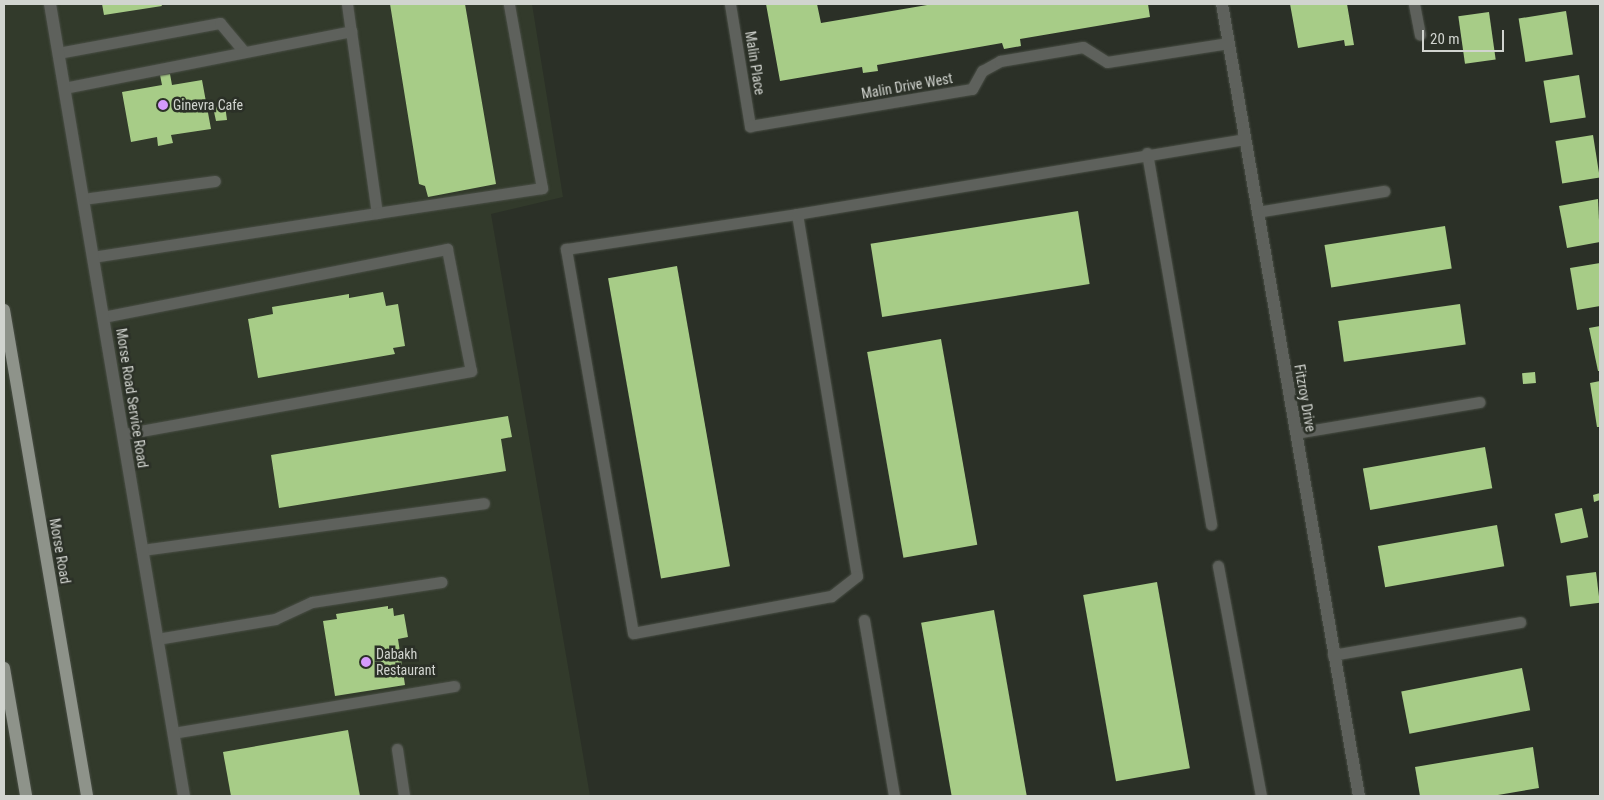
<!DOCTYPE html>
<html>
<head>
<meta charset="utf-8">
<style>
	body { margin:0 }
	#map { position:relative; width:1604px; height:800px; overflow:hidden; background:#2b3027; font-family:"Roboto Condensed",sans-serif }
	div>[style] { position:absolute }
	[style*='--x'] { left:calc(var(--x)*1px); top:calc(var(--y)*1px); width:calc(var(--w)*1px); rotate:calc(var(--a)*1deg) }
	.built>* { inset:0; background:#323a2b }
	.building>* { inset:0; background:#a7cc87; transform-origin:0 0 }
	.roads { filter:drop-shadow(0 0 1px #494e45) drop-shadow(0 0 1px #494e45) }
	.lane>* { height:11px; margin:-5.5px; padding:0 5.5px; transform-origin:5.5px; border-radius:5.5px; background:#5e615c }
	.street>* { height:12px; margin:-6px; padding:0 6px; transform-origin:6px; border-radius:6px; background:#5e615c }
	.primary>* { height:12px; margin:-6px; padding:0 6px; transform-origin:6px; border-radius:6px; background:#8e938a }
	.dots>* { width:14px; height:14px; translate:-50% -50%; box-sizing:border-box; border:2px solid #2b3027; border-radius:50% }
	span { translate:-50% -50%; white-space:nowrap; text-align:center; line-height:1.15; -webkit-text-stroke:5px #2b3027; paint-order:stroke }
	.street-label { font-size:14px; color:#d1d4cf }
	.poi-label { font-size:14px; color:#d1d4cf }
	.left { translate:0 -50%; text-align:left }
	.frame { position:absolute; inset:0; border:5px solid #d1d4cf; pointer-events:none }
	.scale { position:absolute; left:1422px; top:30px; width:82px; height:22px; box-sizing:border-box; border:2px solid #d1d4cf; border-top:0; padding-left:6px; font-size:15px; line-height:18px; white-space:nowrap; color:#d1d4cf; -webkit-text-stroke:4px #2b3027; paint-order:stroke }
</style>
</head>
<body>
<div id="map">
	<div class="built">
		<div style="clip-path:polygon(4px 4px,532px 4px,563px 197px,491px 214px,590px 796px,4px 796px)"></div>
	</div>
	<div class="building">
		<div style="clip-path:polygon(102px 4px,161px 4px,162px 6px,104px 15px)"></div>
		<div style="clip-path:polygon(390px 4px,465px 4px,496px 184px,428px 197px,425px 186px,419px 184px)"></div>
		<div style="clip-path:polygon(766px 4px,817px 4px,821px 23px,933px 4px,1148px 4px,1150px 17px,1020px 39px,1021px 46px,1004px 49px,1002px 43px,877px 65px,878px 71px,863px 73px,862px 67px,780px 81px)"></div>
		<div style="clip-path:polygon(1290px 4px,1347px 4px,1354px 45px,1345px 46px,1344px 40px,1298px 48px)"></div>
		<div style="left:1566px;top:11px;width:44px;height:48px;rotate:81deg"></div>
		<div style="left:1489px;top:12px;width:48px;height:31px;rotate:82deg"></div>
		<div style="clip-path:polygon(170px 74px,172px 85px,202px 80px,211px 129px,171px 135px,173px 143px,158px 146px,157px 137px,131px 142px,122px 92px,162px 85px,160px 75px)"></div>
		<div style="left:1579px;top:75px;width:43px;height:36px;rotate:81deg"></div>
		<div style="clip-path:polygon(225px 105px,227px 120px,216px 121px,213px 107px)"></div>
		<div style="left:1593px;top:135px;width:43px;height:38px;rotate:81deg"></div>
		<div style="clip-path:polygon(1598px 199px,1600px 242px,1567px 248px,1559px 206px)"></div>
		<div style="left:1078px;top:211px;width:74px;height:210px;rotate:81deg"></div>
		<div style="left:1445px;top:226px;width:43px;height:122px;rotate:81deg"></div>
		<div style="clip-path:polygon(1600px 263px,1600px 306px,1577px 310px,1570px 268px)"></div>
		<div style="left:677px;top:266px;width:305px;height:70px;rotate:80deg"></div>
		<div style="clip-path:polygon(383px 292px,386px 306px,398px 304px,405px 346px,393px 348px,395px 354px,258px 378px,248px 319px,273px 314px,272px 307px,349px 294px,349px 298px)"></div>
		<div style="left:1460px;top:304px;width:41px;height:123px;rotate:82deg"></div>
		<div style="clip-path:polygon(1600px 326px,1600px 371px,1598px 371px,1589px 328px)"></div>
		<div style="left:941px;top:339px;width:209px;height:75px;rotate:80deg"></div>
		<div style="left:1535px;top:372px;width:11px;height:13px;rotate:85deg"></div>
		<div style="clip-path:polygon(1600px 381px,1600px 427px,1597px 427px,1590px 383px)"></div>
		<div style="clip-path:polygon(508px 416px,512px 437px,501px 439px,506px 471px,279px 508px,271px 455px)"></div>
		<div style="left:1485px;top:447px;width:42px;height:124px;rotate:80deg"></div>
		<div style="clip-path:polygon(1600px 493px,1600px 500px,1594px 502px,1593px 495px)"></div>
		<div style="left:1582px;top:508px;width:30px;height:28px;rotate:78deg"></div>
		<div style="left:1497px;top:525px;width:42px;height:121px;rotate:80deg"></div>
		<div style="left:1596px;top:572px;width:31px;height:30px;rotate:83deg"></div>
		<div style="left:1157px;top:582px;width:189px;height:75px;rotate:80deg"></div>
		<div style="clip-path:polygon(388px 606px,388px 609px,393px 608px,394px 616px,404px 614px,408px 637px,398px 639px,405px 685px,335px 696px,323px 621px,337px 619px,336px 614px)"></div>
		<div style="left:994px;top:610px;width:189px;height:74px;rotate:80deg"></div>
		<div style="left:1522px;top:668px;width:43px;height:123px;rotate:79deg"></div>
		<div style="clip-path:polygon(348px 730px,360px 796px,231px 796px,223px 752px)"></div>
		<div style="clip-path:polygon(1533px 747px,1539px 788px,1492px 796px,1420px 796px,1415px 767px)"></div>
	</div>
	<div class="roads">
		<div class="lane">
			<div style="--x:347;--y:4;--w:27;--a:82"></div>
			<div style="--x:730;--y:4;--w:124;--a:80.7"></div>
			<div style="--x:750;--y:126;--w:225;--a:-9.5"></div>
			<div style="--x:972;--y:89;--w:21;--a:-61"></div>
			<div style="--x:982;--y:71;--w:21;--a:-29"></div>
			<div style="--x:1000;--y:61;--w:84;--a:-9.6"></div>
			<div style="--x:1083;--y:47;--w:28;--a:32"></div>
			<div style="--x:1107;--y:62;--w:123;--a:-8.9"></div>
			<div style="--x:1414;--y:4;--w:31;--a:79"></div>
			<div style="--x:58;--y:53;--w:165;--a:-10.5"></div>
			<div style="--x:220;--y:23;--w:38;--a:50"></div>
			<div style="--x:64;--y:88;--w:293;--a:-11.2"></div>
			<div style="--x:351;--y:31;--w:184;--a:81.9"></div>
			<div style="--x:377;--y:213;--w:288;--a:171.2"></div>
			<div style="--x:1147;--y:153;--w:377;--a:80.2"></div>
			<div style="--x:83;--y:199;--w:133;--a:-7.8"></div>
			<div style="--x:1257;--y:212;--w:129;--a:-9.4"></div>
			<div style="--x:377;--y:213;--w:167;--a:-8.6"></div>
			<div style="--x:542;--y:188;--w:187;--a:-100.2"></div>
			<div style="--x:797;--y:214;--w:367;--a:80.6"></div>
			<div style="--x:857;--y:576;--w:33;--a:142"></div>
			<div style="--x:831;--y:596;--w:201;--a:169.4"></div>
			<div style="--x:633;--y:633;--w:390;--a:-99.9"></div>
			<div style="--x:566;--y:249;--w:234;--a:-8.6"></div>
			<div style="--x:797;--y:214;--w:454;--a:-9.5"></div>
			<div style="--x:103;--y:317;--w:351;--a:-11.2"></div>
			<div style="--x:447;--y:249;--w:124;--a:78.9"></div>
			<div style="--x:471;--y:371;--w:354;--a:169.7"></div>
			<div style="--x:1296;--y:433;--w:186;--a:-9.6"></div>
			<div style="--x:142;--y:550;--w:345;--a:-7.8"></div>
			<div style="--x:1218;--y:566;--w:234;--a:79.4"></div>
			<div style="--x:864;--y:620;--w:179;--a:80.3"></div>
			<div style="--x:157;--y:639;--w:120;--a:-9.6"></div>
			<div style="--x:275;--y:619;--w:41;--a:-24.7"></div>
			<div style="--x:312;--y:602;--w:131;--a:-8.8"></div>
			<div style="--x:1333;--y:655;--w:190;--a:-10"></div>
			<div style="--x:173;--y:733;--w:285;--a:-9.5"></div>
			<div style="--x:397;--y:749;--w:48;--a:81.5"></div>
		</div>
		<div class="street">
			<div style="--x:50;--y:4;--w:803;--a:80.4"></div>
			<div style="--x:1222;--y:4;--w:804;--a:80.19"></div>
		</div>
		<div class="primary">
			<div style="--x:4;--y:310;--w:493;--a:80.3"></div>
			<div style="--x:4;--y:668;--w:130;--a:80.2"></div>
		</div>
	</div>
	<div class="dots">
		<div style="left:163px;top:105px;background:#d59bfb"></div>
		<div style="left:366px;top:662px;background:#d59bfb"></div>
	</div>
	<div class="street-label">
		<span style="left:755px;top:63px;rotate:81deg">Malin Place</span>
		<span style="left:907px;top:86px;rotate:-10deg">Malin Drive West</span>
		<span style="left:132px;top:398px;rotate:81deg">Morse Road Service Road</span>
		<span style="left:1305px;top:398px;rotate:80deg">Fitzroy Drive</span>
		<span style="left:60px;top:551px;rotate:80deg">Morse Road</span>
	</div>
	<div class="poi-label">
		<span class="left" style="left:173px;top:105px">Ginevra Cafe</span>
		<span class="left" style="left:376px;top:662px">Dabakh<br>Restaurant</span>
	</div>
	<div class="frame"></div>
	<div class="scale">20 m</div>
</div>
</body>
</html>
